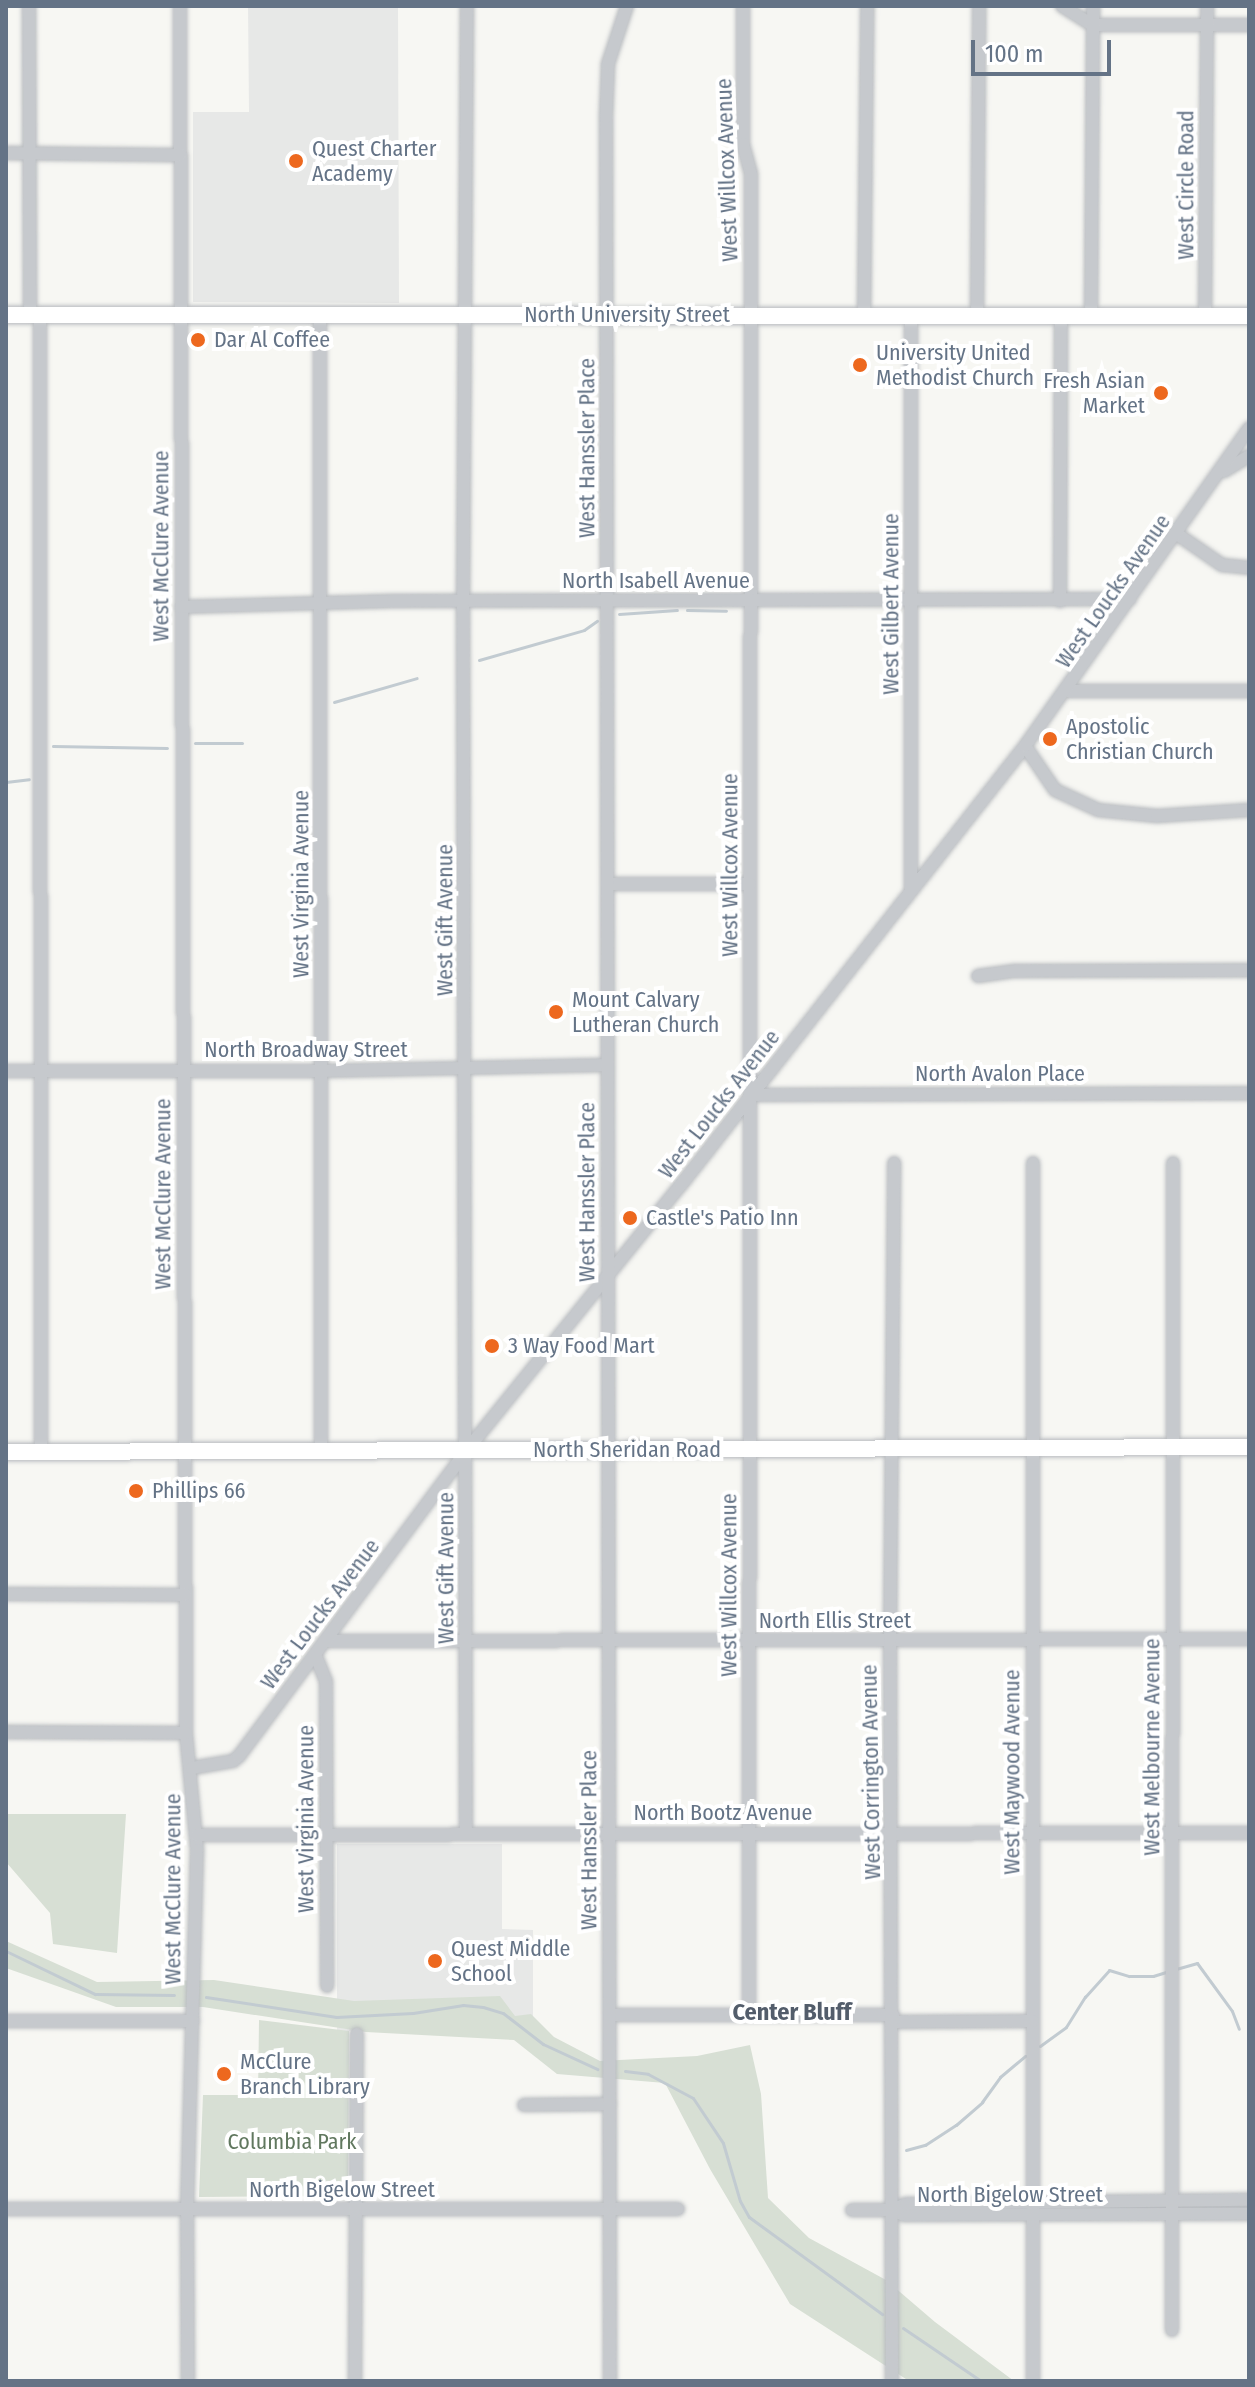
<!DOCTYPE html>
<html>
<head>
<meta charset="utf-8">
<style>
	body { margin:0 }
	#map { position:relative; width:1255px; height:2387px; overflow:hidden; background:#f7f7f3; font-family:"Fira Sans Condensed",sans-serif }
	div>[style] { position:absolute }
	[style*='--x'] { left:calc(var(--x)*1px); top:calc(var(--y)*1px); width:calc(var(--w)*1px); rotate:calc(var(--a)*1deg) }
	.built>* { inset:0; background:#e7e8e7 }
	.green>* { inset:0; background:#d7dfd4 }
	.stream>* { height:3px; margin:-1.5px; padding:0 1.5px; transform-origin:1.5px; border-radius:1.5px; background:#c2cbd1 }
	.roads { filter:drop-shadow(0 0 2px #b9bcc0) drop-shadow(0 0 2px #b9bcc0) }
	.minor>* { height:12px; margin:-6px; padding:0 6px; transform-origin:6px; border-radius:6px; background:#c6c9cd }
	.major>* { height:16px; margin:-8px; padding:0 8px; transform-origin:8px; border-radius:8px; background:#fff }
	.dots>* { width:22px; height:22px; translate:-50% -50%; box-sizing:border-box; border:4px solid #fff; border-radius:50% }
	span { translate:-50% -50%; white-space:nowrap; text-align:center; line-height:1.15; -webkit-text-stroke:8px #fff; paint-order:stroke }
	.poi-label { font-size:22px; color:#647386 }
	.left { translate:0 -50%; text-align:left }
	.right { translate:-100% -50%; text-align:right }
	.street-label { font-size:22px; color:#647386 }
	.park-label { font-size:22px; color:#61785f }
	.neighbourhood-label { font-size:24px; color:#535d6b; font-weight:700 }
	.frame { position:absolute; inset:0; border:8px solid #647386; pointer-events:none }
	.scale { position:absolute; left:971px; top:40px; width:140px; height:36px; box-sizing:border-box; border:4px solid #647386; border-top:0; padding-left:10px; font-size:24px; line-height:28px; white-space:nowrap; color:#647386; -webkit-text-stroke:6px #fff; paint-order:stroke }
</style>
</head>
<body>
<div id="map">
	<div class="built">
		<div style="clip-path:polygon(248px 6px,398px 6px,399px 303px,193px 302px,193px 112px,249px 112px)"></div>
		<div style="clip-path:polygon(337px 1844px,502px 1844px,502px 1929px,533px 1930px,533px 2032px,337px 2031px)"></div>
	</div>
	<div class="green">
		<div style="clip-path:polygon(6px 1814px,126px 1814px,117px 1953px,53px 1944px,50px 1913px,6px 1862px)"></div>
		<div style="clip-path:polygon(6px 1941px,97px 1982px,214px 1980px,354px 2001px,500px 1996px,515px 2016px,531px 2014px,554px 2037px,600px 2061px,697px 2056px,750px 2045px,761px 2094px,768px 2198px,809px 2238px,886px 2280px,935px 2322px,1014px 2381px,909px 2381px,790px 2304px,710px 2169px,665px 2083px,557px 2074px,514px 2040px,366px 2032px,203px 2007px,116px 2007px,6px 1968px)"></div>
		<div style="clip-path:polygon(259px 2020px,349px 2031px,348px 2196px,199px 2197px,203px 2095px,258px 2095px)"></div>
	</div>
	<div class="stream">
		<div style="--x:687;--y:610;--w:39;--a:1"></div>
		<div style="--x:619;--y:614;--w:58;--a:-3.9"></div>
		<div style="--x:479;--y:660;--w:109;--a:-15.9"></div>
		<div style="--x:584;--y:630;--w:16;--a:-35"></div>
		<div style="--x:334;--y:702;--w:86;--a:-16.1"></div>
		<div style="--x:195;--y:743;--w:47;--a:0"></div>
		<div style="--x:53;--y:746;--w:114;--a:1"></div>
		<div style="--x:6;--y:782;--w:23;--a:-7"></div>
		<div style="--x:6;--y:1951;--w:99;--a:25.8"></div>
		<div style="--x:95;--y:1994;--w:79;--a:0.7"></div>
		<div style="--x:1176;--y:1969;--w:22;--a:-16"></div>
		<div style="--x:1197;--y:1963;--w:59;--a:53.9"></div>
		<div style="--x:1232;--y:2011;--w:19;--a:69"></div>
		<div style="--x:206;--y:1997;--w:132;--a:8.7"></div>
		<div style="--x:336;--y:2017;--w:77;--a:-3"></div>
		<div style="--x:413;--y:2013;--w:51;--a:-9.1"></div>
		<div style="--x:463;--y:2005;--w:20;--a:6"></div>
		<div style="--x:483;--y:2007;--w:21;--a:17"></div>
		<div style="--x:503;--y:2013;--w:51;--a:37.8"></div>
		<div style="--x:543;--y:2044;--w:60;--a:24.8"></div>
		<div style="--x:1040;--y:2046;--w:32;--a:-36"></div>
		<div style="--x:1066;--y:2027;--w:36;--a:-58"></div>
		<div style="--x:1085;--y:1997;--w:36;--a:-48"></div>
		<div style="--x:1109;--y:1970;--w:21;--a:17"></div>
		<div style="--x:1129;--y:1976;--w:24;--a:0"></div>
		<div style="--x:1153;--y:1976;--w:17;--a:-17"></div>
		<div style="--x:625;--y:2071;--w:23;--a:7"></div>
		<div style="--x:648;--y:2074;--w:51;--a:28.1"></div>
		<div style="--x:693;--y:2098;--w:54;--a:56.3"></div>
		<div style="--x:723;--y:2143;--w:60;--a:73.7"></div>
		<div style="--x:740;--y:2201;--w:18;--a:61"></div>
		<div style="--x:749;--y:2217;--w:165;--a:36.1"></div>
		<div style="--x:906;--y:2150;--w:20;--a:-15"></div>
		<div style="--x:925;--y:2145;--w:37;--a:-33"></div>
		<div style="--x:956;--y:2125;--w:35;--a:-41"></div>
		<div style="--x:982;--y:2102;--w:31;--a:-54"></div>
		<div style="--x:1000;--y:2077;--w:33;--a:-40"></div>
		<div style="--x:903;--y:2328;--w:94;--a:34.2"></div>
	</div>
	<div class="roads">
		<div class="minor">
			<div style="--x:29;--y:6;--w:308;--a:89.8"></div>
			<div style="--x:180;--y:6;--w:1727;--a:89.8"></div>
			<div style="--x:186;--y:1733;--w:118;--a:84.6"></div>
			<div style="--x:197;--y:1850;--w:360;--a:91.6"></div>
			<div style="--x:187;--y:2210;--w:171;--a:89.7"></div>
			<div style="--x:743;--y:6;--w:138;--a:90"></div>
			<div style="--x:743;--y:144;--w:30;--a:75"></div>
			<div style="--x:751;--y:173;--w:1840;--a:90.06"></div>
			<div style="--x:1062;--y:6;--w:36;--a:32"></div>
			<div style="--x:1093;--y:25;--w:156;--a:0"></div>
			<div style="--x:6;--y:153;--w:174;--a:0.7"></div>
			<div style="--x:40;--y:315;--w:1137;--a:89.95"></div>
			<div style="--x:1205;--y:316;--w:310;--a:-89.6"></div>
			<div style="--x:320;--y:317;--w:1134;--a:89.95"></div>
			<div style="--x:911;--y:317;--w:573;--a:90"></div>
			<div style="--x:977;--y:317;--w:311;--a:-89.6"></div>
			<div style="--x:1091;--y:317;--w:311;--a:-89.6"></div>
			<div style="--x:864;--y:318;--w:312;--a:-89.4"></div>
			<div style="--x:1224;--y:471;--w:29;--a:-31"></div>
			<div style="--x:1177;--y:534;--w:55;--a:34.6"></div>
			<div style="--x:1222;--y:565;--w:27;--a:6"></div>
			<div style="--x:1060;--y:601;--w:283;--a:-89.8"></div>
			<div style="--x:181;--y:607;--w:212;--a:-1.6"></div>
			<div style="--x:393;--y:601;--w:737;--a:-0.16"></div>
			<div style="--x:1067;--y:691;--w:182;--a:0"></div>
			<div style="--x:1025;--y:746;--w:53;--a:55.7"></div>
			<div style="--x:1055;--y:790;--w:47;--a:24.9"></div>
			<div style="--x:1098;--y:810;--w:59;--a:5.8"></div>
			<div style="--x:1157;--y:816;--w:92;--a:-3.7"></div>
			<div style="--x:608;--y:884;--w:142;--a:0"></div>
			<div style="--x:978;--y:976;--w:37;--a:-8"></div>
			<div style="--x:1015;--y:971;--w:234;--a:-0.2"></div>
			<div style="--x:6;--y:1071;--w:315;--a:0"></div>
			<div style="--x:321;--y:1071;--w:285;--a:-1.2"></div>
			<div style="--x:752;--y:1095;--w:497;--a:-0.2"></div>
			<div style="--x:1033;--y:1163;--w:1218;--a:90"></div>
			<div style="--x:6;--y:1594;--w:179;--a:0.3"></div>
			<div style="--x:325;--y:1641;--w:924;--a:-0.12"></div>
			<div style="--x:315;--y:1654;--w:29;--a:68"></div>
			<div style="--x:326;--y:1681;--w:305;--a:89.8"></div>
			<div style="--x:6;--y:1732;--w:180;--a:0.3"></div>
			<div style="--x:192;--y:1768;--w:42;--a:-9.7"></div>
			<div style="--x:233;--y:1761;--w:8;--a:-40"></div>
			<div style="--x:239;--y:1756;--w:380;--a:-53.3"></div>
			<div style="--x:466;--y:1451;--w:342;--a:-51.1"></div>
			<div style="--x:681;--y:1185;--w:558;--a:-51.92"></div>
			<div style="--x:1025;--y:746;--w:389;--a:-54.8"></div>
			<div style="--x:466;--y:1834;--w:1230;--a:-90.14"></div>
			<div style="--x:463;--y:604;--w:598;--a:-89.62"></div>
			<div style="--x:197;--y:1835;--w:1052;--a:-0.11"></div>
			<div style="--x:610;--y:2015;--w:283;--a:0"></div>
			<div style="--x:6;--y:2021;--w:187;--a:0"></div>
			<div style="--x:893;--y:2022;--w:140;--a:-0.4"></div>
			<div style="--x:524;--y:2105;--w:86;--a:-0.7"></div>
			<div style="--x:6;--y:2209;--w:672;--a:0"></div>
			<div style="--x:852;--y:2210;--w:40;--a:0"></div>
			<div style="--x:892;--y:2210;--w:13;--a:23"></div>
			<div style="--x:904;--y:2215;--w:345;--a:-0.2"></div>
			<div style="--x:892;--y:2210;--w:15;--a:-23"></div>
			<div style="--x:906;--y:2204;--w:343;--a:-0.7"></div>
			<div style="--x:1172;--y:2330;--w:1167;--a:-89.95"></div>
			<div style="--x:355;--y:2381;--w:347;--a:-89.7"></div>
			<div style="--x:610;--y:2381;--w:2264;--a:-90.1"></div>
			<div style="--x:606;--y:117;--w:53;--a:-87.8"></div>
			<div style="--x:608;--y:64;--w:61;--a:-71.9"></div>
			<div style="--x:892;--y:2381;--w:740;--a:-90.15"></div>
			<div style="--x:890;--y:1641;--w:478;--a:-89.5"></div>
		</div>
		<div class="major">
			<div style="--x:6;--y:315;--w:1243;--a:0.05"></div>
			<div style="--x:6;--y:1452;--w:1243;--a:-0.23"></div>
		</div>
	</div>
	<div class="dots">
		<div style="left:296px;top:161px;background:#ed681e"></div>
		<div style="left:198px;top:340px;background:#ed681e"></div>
		<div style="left:860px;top:365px;background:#ed681e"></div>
		<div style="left:1161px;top:393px;background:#ed681e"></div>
		<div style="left:1050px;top:739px;background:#ed681e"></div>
		<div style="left:556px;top:1012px;background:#ed681e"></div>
		<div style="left:630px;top:1218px;background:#ed681e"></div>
		<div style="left:492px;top:1346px;background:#ed681e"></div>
		<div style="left:136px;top:1491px;background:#ed681e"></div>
		<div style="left:435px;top:1961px;background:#ed681e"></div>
		<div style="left:224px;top:2074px;background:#ed681e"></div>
	</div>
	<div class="poi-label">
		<span class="left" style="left:312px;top:161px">Quest Charter<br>Academy</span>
		<span class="left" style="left:214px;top:340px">Dar Al Coffee</span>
		<span class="left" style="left:876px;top:365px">University United<br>Methodist Church</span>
		<span class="right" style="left:1145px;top:393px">Fresh Asian<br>Market</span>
		<span class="left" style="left:1066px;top:739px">Apostolic<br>Christian Church</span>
		<span class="left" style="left:572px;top:1012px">Mount Calvary<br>Lutheran Church</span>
		<span class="left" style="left:646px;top:1218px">Castle's Patio Inn</span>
		<span class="left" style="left:508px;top:1346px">3 Way Food Mart</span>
		<span class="left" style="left:152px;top:1491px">Phillips 66</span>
		<span class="left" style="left:451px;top:1961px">Quest Middle<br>School</span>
		<span class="left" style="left:240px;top:2074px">McClure<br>Branch Library</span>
	</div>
	<div class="street-label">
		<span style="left:727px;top:170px;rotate:-92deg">West Willcox Avenue</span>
		<span style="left:1186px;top:185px;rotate:-90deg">West Circle Road</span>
		<span style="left:627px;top:315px">North University Street</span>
		<span style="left:587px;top:448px;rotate:-90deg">West Hanssler Place</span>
		<span style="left:161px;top:546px;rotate:-90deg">West McClure Avenue</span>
		<span style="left:656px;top:581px">North Isabell Avenue</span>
		<span style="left:1113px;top:591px;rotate:-55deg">West Loucks Avenue</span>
		<span style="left:891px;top:604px;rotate:-90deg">West Gilbert Avenue</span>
		<span style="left:730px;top:865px;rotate:-90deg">West Willcox Avenue</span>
		<span style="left:301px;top:884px;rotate:-90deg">West Virginia Avenue</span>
		<span style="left:445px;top:920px;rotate:-90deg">West Gift Avenue</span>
		<span style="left:306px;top:1050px">North Broadway Street</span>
		<span style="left:1000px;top:1074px">North Avalon Place</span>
		<span style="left:719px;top:1104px;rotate:-52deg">West Loucks Avenue</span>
		<span style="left:587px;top:1192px;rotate:-90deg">West Hanssler Place</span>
		<span style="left:163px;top:1194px;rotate:-90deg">West McClure Avenue</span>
		<span style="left:627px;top:1450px">North Sheridan Road</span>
		<span style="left:446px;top:1568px;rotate:-90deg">West Gift Avenue</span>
		<span style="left:729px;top:1585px;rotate:-90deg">West Willcox Avenue</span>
		<span style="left:320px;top:1614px;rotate:-53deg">West Loucks Avenue</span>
		<span style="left:835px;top:1621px">North Ellis Street</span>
		<span style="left:1152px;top:1747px;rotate:-90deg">West Melbourne Avenue</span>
		<span style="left:871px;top:1772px;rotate:-91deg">West Corrington Avenue</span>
		<span style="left:1012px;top:1772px;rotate:-90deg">West Maywood Avenue</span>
		<span style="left:723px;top:1813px">North Bootz Avenue</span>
		<span style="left:306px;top:1819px;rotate:-90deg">West Virginia Avenue</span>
		<span style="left:589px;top:1840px;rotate:-90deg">West Hanssler Place</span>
		<span style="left:173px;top:1889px;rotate:-90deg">West McClure Avenue</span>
		<span style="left:342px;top:2190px">North Bigelow Street</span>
		<span style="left:1010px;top:2195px">North Bigelow Street</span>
	</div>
	<div class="park-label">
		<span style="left:292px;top:2142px">Columbia Park</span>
	</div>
	<div class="neighbourhood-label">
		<span style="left:792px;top:2013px">Center Bluff</span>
	</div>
	<div class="frame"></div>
	<div class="scale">100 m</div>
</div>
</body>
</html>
